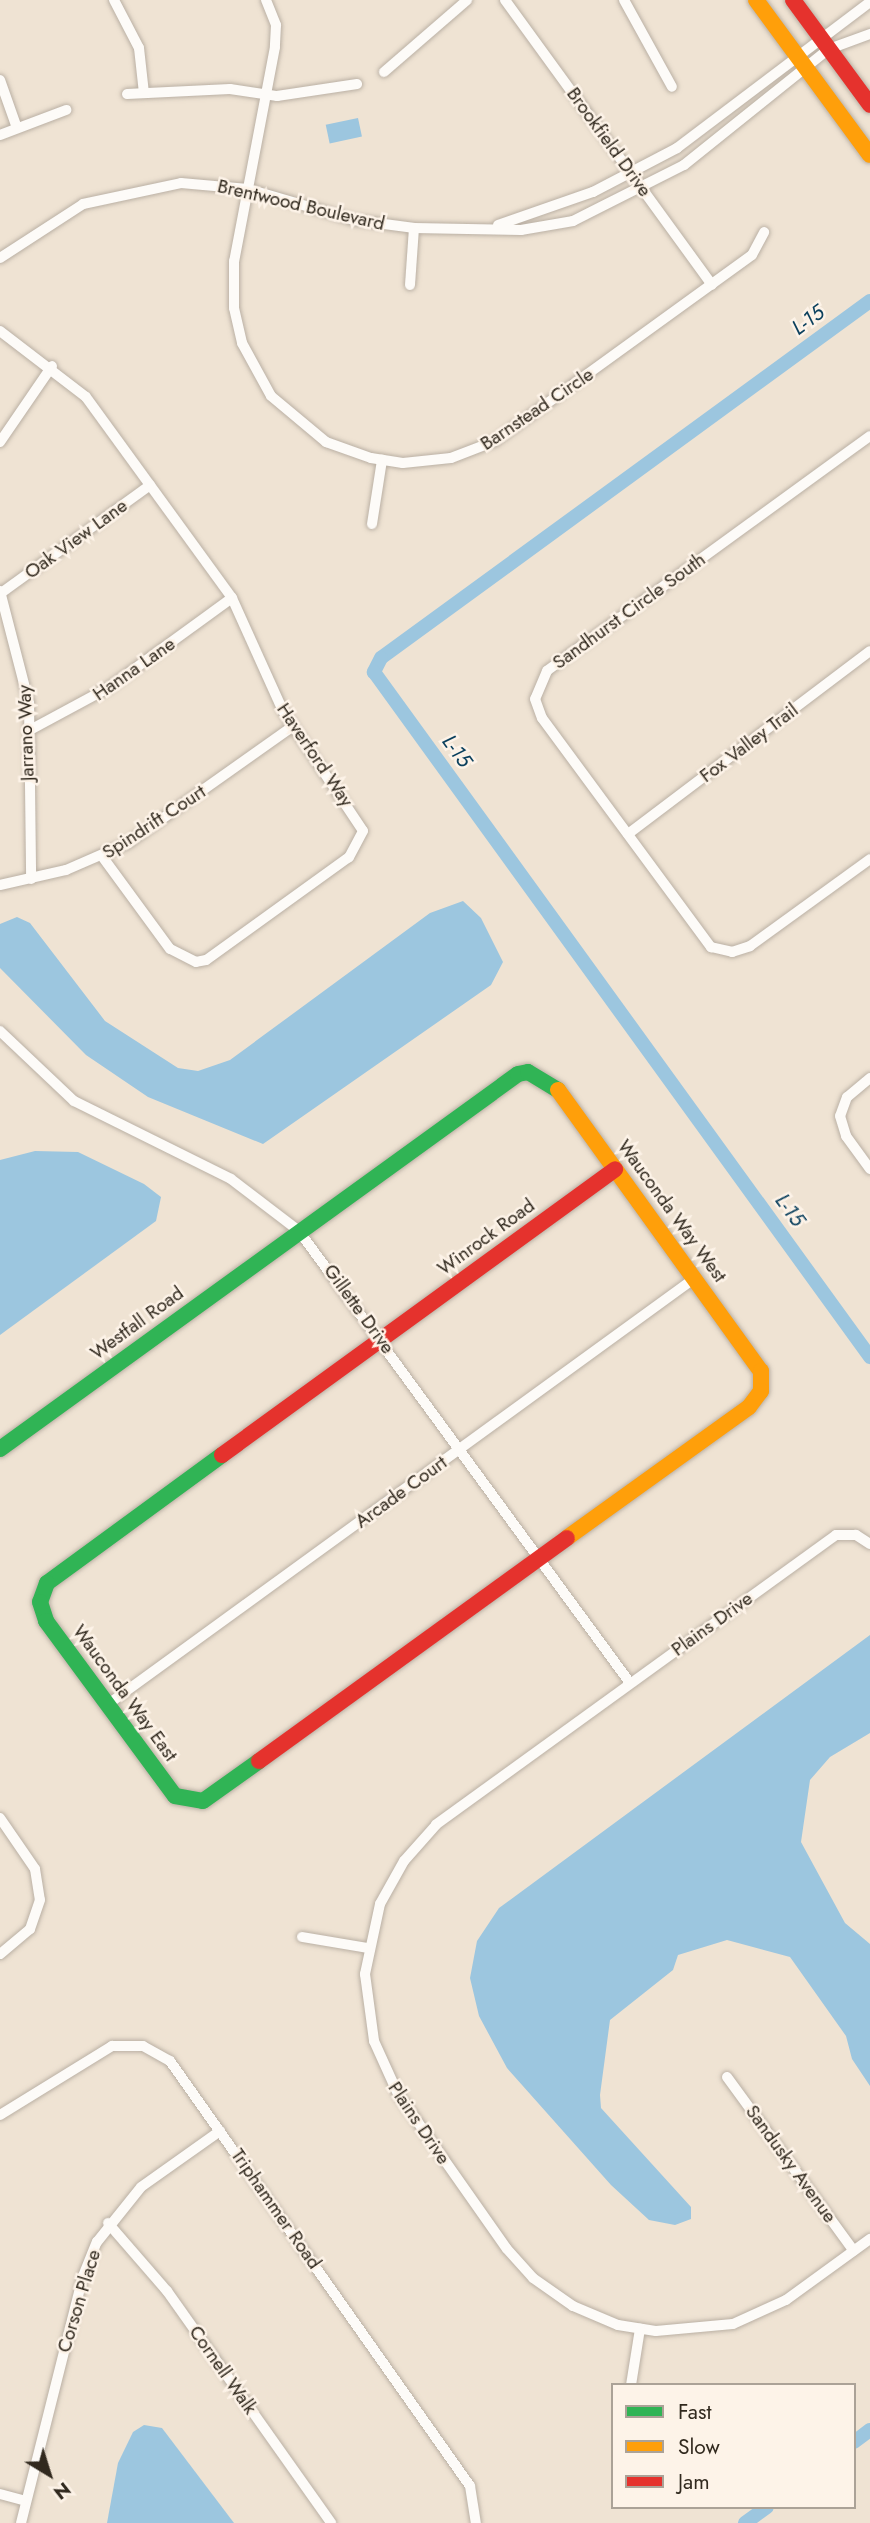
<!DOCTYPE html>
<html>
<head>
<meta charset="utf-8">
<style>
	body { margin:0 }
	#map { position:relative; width:870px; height:2523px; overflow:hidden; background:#efe3d3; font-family:Jost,sans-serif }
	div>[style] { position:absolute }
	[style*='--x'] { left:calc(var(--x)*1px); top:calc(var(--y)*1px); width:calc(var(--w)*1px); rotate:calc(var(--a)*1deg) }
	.water>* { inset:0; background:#9cc6df; transform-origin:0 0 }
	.canal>* { height:14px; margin:-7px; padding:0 7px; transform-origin:7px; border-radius:7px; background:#9cc6df }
	.roads { filter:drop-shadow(0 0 2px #bab0a4) drop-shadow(0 0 2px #bab0a4) }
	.street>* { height:10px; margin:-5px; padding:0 5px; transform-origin:5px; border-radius:5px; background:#fdfbf8 }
	.fast>* { height:16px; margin:-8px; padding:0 8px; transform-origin:8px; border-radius:8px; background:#30b455 }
	.slow>* { height:16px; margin:-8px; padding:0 8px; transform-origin:8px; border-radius:8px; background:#ff9f0a }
	.jam>* { height:16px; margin:-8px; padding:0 8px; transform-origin:8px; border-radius:8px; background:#e5322d }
	span { translate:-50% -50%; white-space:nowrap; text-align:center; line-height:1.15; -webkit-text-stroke:5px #fdf3e8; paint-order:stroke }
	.street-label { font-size:19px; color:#31291e }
	.water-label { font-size:21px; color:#0b405d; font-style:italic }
	.legend { position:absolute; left:611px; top:2383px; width:245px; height:126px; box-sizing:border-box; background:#fdf3e8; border:2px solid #aba297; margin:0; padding:9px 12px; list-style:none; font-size:21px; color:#31291e }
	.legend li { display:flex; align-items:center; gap:14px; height:35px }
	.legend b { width:35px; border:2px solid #aba297 }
	.north { position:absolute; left:14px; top:2439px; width:70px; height:70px; -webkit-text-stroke:5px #fdf3e8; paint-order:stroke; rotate:142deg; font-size:19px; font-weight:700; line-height:28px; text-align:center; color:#31291e }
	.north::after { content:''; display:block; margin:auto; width:24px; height:32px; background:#31291e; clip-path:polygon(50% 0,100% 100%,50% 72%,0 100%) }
</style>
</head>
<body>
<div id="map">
	<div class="water">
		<div style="left:358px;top:118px;width:19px;height:33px;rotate:78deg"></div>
		<div style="clip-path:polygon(463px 901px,481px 918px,503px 962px,491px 985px,263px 1144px,148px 1097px,86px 1055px,0 968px,0 924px,17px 917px,30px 923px,105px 1021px,178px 1068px,198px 1071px,230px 1060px,430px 913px)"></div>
		<div style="clip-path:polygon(35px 1151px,78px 1152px,144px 1184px,161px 1197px,156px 1221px,0 1335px,0 1160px)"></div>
		<div style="clip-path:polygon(870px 1635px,870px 1733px,830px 1757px,810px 1780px,801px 1842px,845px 1923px,870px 1944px,870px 2086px,852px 2059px,846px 2036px,790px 1957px,727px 1940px,678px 1955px,673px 1970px,610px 2020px,600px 2095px,601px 2108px,691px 2207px,691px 2219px,675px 2225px,649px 2220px,611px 2185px,507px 2068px,479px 2016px,470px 1978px,477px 1941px,499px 1908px)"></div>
		<div style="clip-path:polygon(144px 2425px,162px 2428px,234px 2523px,107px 2523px,118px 2463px,133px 2432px)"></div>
	</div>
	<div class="canal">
		<div style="--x:870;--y:301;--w:605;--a:143.87"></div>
		<div style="--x:381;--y:658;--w:16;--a:117"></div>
		<div style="--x:374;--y:672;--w:846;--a:54.09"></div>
		<div style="--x:854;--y:2442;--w:20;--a:-37"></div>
		<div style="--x:745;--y:2523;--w:27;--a:-36"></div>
	</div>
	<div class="roads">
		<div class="street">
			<div style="--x:114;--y:0;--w:54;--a:62.5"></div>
			<div style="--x:139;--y:48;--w:45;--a:83.7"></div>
			<div style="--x:266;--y:0;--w:27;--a:68"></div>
			<div style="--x:276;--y:25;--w:22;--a:93"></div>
			<div style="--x:275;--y:47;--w:218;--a:100.8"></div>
			<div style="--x:234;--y:261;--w:47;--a:90"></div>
			<div style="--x:234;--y:308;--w:36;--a:77"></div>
			<div style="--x:242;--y:343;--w:60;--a:61.3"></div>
			<div style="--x:271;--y:396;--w:72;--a:39.9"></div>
			<div style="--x:326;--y:442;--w:48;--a:19.6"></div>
			<div style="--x:371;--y:458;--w:32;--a:9"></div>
			<div style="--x:403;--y:463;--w:48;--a:-5.9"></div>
			<div style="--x:451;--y:458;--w:47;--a:-21.1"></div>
			<div style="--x:495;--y:441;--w:317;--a:-35.9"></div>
			<div style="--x:752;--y:255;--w:26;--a:-62"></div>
			<div style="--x:505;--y:0;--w:352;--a:54"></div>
			<div style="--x:624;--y:0;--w:99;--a:61.1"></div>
			<div style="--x:384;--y:72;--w:110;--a:-40.9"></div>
			<div style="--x:0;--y:80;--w:51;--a:70.5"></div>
			<div style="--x:127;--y:94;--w:103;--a:-2.8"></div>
			<div style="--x:230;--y:89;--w:48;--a:8.5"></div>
			<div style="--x:277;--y:96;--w:81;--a:-8.5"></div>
			<div style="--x:0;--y:135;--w:71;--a:-20.7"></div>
			<div style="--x:498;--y:225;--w:101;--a:-19.2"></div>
			<div style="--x:593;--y:192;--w:95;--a:-27.6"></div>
			<div style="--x:677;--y:148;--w:242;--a:-37.1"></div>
			<div style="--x:0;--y:258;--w:99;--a:-33"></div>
			<div style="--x:83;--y:204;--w:100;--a:-12.1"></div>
			<div style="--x:181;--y:183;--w:67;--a:5.1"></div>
			<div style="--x:248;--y:189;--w:110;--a:16.3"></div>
			<div style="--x:354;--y:220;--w:61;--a:7.6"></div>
			<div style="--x:414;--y:228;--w:107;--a:1.1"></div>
			<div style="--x:521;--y:230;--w:53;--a:-9.8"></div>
			<div style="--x:573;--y:221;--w:124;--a:-26.8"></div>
			<div style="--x:684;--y:165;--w:186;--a:-38.7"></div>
			<div style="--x:829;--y:49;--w:44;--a:-20.1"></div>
			<div style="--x:410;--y:285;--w:57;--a:-86"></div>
			<div style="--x:0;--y:331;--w:108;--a:37.5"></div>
			<div style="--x:86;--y:397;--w:248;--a:54"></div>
			<div style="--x:232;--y:598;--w:124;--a:65.7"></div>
			<div style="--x:283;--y:711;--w:144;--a:56.3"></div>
			<div style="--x:363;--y:831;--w:30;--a:118"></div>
			<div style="--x:349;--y:857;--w:176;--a:144.2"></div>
			<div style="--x:206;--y:960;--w:10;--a:169"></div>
			<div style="--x:196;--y:962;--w:29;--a:-153"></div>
			<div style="--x:170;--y:949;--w:115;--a:-126.2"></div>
			<div style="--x:870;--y:436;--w:399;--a:144"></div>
			<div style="--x:547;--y:671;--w:30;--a:113"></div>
			<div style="--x:535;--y:699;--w:20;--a:70"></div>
			<div style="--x:542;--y:718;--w:285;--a:53.6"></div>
			<div style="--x:711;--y:947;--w:22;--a:13"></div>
			<div style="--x:732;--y:952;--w:19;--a:-18"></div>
			<div style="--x:750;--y:946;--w:148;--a:-35.9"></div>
			<div style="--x:0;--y:442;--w:92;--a:-55.6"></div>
			<div style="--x:372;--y:524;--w:65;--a:-81.1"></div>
			<div style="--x:0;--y:591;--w:116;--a:75.5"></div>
			<div style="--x:29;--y:703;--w:176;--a:89.3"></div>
			<div style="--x:1;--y:593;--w:184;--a:-35.9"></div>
			<div style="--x:30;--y:730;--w:89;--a:-28.3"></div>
			<div style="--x:108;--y:688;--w:153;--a:-36"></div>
			<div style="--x:628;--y:834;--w:303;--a:-37.1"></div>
			<div style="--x:0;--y:885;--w:68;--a:-12.8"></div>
			<div style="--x:66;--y:870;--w:68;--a:-23.5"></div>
			<div style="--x:128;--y:843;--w:202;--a:-35.3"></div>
			<div style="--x:0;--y:1031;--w:102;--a:43.4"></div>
			<div style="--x:74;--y:1101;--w:175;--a:26.4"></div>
			<div style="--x:231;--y:1179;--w:86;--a:37.4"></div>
			<div style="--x:299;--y:1231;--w:560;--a:53.78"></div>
			<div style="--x:870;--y:1078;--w:30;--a:140"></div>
			<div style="--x:847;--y:1097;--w:20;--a:110"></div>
			<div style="--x:840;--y:1116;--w:21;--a:73"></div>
			<div style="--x:846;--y:1136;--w:41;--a:54"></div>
			<div style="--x:870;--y:1544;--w:17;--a:-147"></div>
			<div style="--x:856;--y:1535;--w:20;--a:180"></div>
			<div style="--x:836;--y:1535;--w:494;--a:144.1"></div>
			<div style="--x:436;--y:1825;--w:48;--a:131.6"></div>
			<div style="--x:404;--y:1861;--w:49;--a:119.2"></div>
			<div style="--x:380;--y:1904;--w:72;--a:102.1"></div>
			<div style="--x:365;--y:1974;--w:68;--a:82.3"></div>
			<div style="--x:374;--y:2041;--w:58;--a:65.6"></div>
			<div style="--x:398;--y:2094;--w:189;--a:54.9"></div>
			<div style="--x:507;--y:2249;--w:39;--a:48"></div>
			<div style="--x:533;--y:2278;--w:49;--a:35"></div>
			<div style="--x:573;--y:2306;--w:49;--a:22.9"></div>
			<div style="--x:618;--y:2325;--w:38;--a:9"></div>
			<div style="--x:656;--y:2331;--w:77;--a:-5.2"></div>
			<div style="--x:733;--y:2324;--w:58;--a:-24.4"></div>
			<div style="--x:786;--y:2300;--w:104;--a:-36"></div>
			<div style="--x:107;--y:1705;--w:727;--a:-35.99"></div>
			<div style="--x:0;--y:1818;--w:62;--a:55.5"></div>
			<div style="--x:35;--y:1869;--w:31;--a:81"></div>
			<div style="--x:40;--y:1900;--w:31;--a:109"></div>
			<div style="--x:30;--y:1929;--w:39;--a:140"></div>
			<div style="--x:302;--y:1937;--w:67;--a:9.5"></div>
			<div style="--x:727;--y:2077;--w:215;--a:53.9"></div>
			<div style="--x:0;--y:2115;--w:132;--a:-31.6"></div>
			<div style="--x:112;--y:2046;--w:31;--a:0"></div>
			<div style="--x:143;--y:2046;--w:31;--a:29"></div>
			<div style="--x:170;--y:2061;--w:520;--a:54.78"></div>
			<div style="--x:470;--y:2486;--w:37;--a:81"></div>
			<div style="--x:108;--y:2223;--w:90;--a:49.1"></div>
			<div style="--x:167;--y:2291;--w:284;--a:54.7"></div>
			<div style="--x:631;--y:2385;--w:57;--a:-80.9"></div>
			<div style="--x:0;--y:2494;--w:27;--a:15"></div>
			<div style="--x:21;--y:2523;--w:255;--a:-75.9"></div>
			<div style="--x:83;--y:2276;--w:37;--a:-68"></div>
			<div style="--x:97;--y:2242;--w:70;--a:-51.3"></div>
			<div style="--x:141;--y:2187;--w:97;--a:-35.3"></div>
		</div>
		<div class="fast">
			<div style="--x:0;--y:1449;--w:639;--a:-35.9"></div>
			<div style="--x:518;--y:1074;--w:10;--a:-11"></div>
			<div style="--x:528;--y:1072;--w:35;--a:31"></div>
			<div style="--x:222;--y:1455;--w:217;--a:143.8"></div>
			<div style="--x:47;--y:1583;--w:20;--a:110"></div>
			<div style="--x:40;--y:1602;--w:20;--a:72"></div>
			<div style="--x:46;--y:1621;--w:217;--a:53.6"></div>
			<div style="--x:175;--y:1796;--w:28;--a:10"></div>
			<div style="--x:203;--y:1801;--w:69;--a:-35.5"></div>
		</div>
		<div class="slow">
			<div style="--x:756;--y:0;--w:192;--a:53.7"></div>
			<div style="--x:558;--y:1090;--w:347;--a:54.2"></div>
			<div style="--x:761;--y:1371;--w:20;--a:90"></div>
			<div style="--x:761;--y:1391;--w:20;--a:127"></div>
			<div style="--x:749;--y:1407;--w:224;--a:144.3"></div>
		</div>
		<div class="jam">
			<div style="--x:793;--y:0;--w:130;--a:53.7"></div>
			<div style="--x:222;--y:1455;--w:486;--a:-36"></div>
			<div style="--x:259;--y:1761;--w:380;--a:-35.9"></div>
		</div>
	</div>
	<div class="street-label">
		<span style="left:609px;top:142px;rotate:54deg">Brookfield Drive</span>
		<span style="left:301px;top:205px;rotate:13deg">Brentwood Boulevard</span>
		<span style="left:537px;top:409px;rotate:-34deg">Barnstead Circle</span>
		<span style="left:76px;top:539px;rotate:-36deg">Oak View Lane</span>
		<span style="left:629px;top:611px;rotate:-36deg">Sandhurst Circle South</span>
		<span style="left:134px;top:669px;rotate:-35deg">Hanna Lane</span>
		<span style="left:26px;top:733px;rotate:-92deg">Jarrano Way</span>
		<span style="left:749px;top:743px;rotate:-37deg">Fox Valley Trail</span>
		<span style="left:315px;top:755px;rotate:56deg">Haverford Way</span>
		<span style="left:154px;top:822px;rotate:-33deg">Spindrift Court</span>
		<span style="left:672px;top:1211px;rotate:54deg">Wauconda Way West</span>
		<span style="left:486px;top:1237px;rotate:-36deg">Winrock Road</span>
		<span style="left:359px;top:1309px;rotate:54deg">Gillette Drive</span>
		<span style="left:137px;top:1323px;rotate:-36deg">Westfall Road</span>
		<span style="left:401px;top:1492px;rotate:-36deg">Arcade Court</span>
		<span style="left:712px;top:1624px;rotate:-36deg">Plains Drive</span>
		<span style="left:125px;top:1693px;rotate:54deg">Wauconda Way East</span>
		<span style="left:419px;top:2123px;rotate:56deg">Plains Drive</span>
		<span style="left:791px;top:2164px;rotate:54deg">Sandusky Avenue</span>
		<span style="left:276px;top:2209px;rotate:55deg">Triphammer Road</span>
		<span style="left:79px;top:2301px;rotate:-73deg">Corson Place</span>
		<span style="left:223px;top:2370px;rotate:55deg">Cornell Walk</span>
	</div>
	<div class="water-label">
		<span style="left:808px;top:320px;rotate:-36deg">L-15</span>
		<span style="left:457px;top:751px;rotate:54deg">L-15</span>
		<span style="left:790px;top:1210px;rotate:54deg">L-15</span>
	</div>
	<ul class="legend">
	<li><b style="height:9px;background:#30b455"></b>Fast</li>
	<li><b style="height:9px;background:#ff9f0a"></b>Slow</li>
	<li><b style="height:9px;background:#e5322d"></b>Jam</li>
	</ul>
	<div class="north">N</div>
</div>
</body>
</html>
